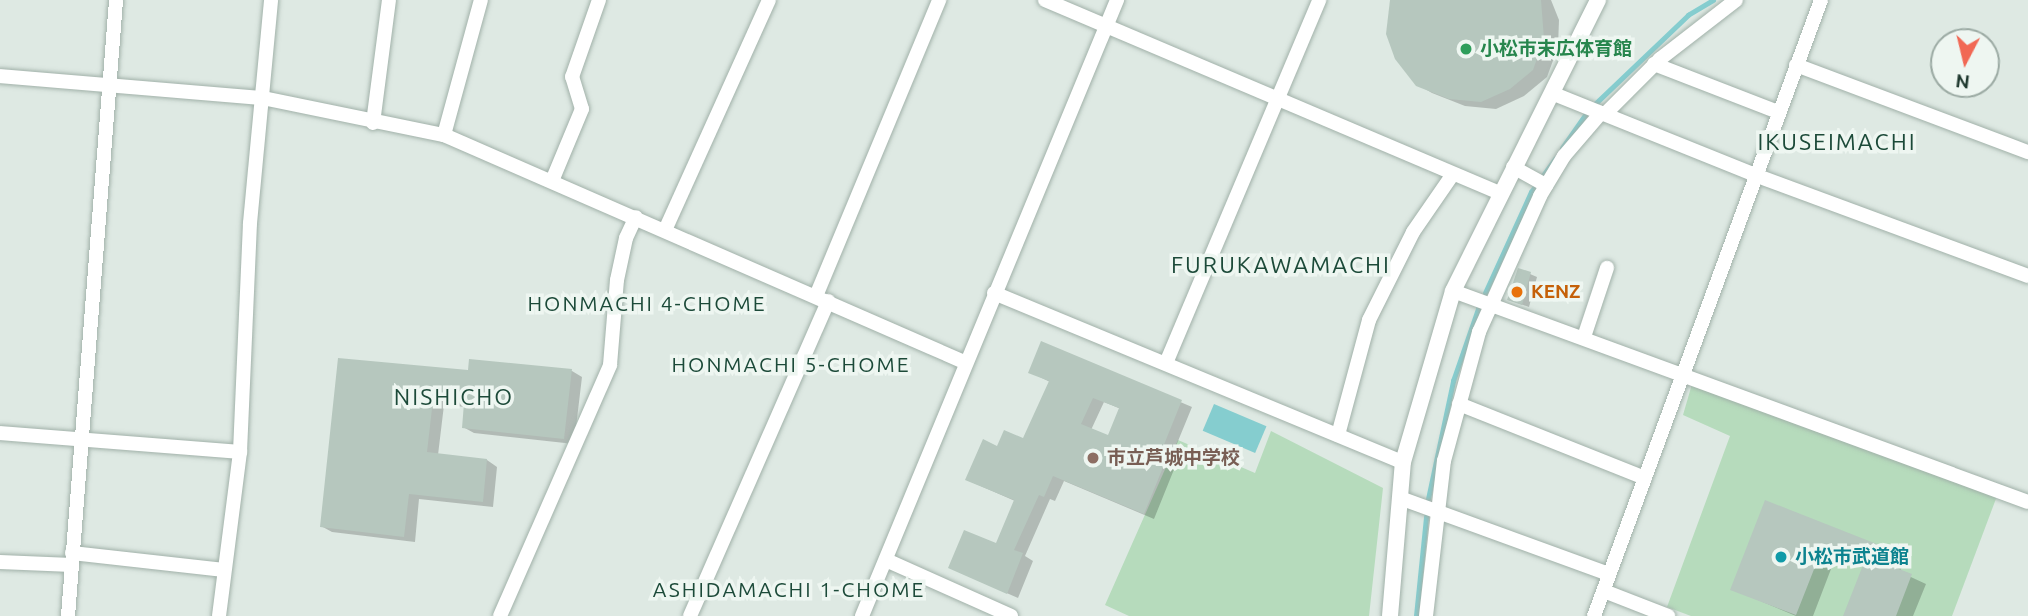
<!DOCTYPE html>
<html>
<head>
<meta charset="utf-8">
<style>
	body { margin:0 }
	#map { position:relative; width:2028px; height:616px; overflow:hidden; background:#dee9e3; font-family:Ubuntu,"Noto Sans JP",sans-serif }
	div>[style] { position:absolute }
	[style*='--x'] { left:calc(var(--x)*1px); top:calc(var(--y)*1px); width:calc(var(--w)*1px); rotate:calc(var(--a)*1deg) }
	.green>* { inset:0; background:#b6dbbc }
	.water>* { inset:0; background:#85cdcf; transform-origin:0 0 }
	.shadow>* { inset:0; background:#0003 }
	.stream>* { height:4.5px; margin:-2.25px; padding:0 2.25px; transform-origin:2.25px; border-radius:2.25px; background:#85cdcf }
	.building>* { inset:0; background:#b6c7be }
	.roads { filter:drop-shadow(0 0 2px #a1b1a9) drop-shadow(0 0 2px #a1b1a9) }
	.minor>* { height:14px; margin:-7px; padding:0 7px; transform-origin:7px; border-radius:7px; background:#fff }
	.tertiary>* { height:16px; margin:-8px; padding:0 8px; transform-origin:8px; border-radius:8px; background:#fff }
	.dots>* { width:19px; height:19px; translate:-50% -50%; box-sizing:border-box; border:4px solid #eef6f1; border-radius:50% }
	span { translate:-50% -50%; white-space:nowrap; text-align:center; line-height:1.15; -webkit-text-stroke:7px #eef6f1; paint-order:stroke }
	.leisure-label { font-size:19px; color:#27864d; font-weight:700 }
	.left { translate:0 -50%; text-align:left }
	.food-label { font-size:19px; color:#c56008; font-weight:700 }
	.education-label { font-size:19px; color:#785e54; font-weight:700 }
	.culture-label { font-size:19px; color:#0d838f; font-weight:700 }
	.neighbourhood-label { font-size:21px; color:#1c4a39; letter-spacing:2px }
	.quarter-label { font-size:23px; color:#1c4a39; letter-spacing:2px }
	.north { position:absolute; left:1930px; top:28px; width:70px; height:70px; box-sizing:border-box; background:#eef6f1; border:2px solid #9baaa3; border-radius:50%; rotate:187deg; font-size:19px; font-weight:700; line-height:28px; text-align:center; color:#1f392f }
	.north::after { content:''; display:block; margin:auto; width:24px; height:32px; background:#f16854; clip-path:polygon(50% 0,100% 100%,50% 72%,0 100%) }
</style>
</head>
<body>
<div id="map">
	<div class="green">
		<div style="clip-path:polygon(1692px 384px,1997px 496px,1952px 616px,1691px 616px,1667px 607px,1730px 436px,1683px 415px)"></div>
		<div style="clip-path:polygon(1271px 431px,1383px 488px,1369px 616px,1129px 616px,1105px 605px,1178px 440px,1255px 473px)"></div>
	</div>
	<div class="water">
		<div style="left:1214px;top:404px;width:57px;height:29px;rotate:23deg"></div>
	</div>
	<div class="shadow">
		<div style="clip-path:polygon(1394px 0,1551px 0,1559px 20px,1558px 47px,1547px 77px,1524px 96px,1496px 109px,1465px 106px,1432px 93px,1417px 84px)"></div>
		<div style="clip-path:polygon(1530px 274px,1537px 277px,1529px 307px,1509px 300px)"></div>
		<div style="clip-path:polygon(evenodd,1042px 343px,1192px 407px,1169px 463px,1175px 467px,1154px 519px,1064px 481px,1055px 501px,1050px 499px,1025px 556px,1033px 561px,1018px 598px,961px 573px,997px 545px,1015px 501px,967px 480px,1024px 440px,1050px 382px,1030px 372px,1042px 343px,1104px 402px,1121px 409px,1109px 438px,1091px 430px,1104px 402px)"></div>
		<div style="clip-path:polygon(340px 360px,469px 372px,572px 371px,582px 377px,574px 444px,474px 433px,463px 427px,466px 407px,444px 405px,438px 455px,487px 460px,497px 467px,493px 507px,419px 499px,415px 542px,332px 532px,321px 526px)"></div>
		<div style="clip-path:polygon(1766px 503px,1905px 559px,1900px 572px,1926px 584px,1913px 616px,1845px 616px,1864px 567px,1836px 556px,1813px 616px,1796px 616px,1732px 589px)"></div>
	</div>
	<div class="stream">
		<div style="--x:1595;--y:104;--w:129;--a:-43.7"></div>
		<div style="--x:1688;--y:15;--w:29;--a:-31"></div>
		<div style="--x:1562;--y:148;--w:40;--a:-55.1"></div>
		<div style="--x:1485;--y:293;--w:111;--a:-65.5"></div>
		<div style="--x:1531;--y:192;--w:41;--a:-54"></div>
		<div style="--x:1428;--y:499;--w:121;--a:-78"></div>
		<div style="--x:1453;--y:381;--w:79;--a:-70.9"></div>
		<div style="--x:1416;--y:616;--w:100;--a:-84.2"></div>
	</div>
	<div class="building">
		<div style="clip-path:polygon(1390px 0,1541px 0,1544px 39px,1533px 70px,1510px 89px,1481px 102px,1449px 99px,1416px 86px,1395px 59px,1386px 34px)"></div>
		<div style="clip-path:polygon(1518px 268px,1531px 272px,1522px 305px,1507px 300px)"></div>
		<div style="clip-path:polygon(evenodd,1041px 341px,1182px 400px,1159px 457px,1166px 460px,1144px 514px,1053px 476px,1044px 497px,1039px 495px,1014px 550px,1023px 553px,1007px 594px,948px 568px,964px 530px,996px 543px,1014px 500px,965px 480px,983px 439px,997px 446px,1004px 430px,1023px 438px,1049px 381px,1028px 373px,1041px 341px,1093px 398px,1119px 408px,1108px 435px,1081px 424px,1093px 398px)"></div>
		<div style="clip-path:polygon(338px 358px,468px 370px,469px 359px,572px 369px,564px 439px,462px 428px,464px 403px,433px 400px,427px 452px,487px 459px,483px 502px,409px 494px,404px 537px,320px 527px)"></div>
		<div style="clip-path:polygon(1765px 500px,1892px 550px,1886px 564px,1912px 574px,1896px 616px,1843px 616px,1863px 565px,1822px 549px,1796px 615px,1730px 590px)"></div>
	</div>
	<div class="roads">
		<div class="minor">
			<div style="--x:1045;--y:0;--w:493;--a:23"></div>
			<div style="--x:1654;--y:64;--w:133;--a:21.2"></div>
			<div style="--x:1796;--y:65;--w:248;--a:20.6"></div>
			<div style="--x:0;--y:76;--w:264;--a:4.8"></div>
			<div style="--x:263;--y:98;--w:185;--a:11.6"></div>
			<div style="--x:444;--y:135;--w:567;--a:23.58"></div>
			<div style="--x:1554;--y:94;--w:217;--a:21.9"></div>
			<div style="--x:1755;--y:175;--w:291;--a:20.3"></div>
			<div style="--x:1605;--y:114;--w:78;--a:-45"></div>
			<div style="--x:1660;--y:59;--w:96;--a:-37.8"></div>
			<div style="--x:373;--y:123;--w:124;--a:-82.6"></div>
			<div style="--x:444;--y:135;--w:140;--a:-74.7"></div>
			<div style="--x:1513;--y:167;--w:38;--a:29"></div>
			<div style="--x:552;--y:181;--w:78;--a:-67.4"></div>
			<div style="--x:582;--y:109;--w:34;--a:-107"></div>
			<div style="--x:572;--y:77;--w:82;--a:-70.7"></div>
			<div style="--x:666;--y:228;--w:250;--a:-65.7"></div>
			<div style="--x:1453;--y:291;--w:612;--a:20.15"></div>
			<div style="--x:994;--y:293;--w:443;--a:22.5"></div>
			<div style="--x:816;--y:296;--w:321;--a:-67.4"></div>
			<div style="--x:1584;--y:337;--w:73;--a:-71.6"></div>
			<div style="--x:1166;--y:363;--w:394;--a:-67.1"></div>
			<div style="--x:1459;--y:404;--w:200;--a:21.7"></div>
			<div style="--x:0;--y:433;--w:241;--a:4.5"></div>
			<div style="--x:1338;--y:435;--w:119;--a:-74.9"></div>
			<div style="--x:1369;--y:320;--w:98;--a:-63.4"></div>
			<div style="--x:1413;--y:232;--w:70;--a:-55.4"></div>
			<div style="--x:1400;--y:498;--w:222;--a:20"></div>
			<div style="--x:72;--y:553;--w:153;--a:6.4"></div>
			<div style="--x:886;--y:560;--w:137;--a:24.1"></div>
			<div style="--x:0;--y:562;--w:72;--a:2.4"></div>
			<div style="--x:1604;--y:591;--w:69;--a:21.3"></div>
			<div style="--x:68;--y:616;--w:618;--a:-85.54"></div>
			<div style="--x:219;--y:616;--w:165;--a:-82.7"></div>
			<div style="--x:240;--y:452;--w:229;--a:-87.5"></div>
			<div style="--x:250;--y:223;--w:224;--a:-84.6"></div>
			<div style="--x:500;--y:616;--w:274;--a:-66.3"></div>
			<div style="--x:610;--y:365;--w:85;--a:-85.3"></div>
			<div style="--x:617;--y:280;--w:43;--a:-77.9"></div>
			<div style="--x:626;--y:238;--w:23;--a:-65"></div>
			<div style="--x:690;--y:616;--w:344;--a:-66.3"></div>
			<div style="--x:862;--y:616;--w:667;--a:-67.51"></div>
			<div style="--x:1426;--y:616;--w:156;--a:-83.4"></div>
			<div style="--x:1444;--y:461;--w:134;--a:-74.8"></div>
			<div style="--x:1479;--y:332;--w:149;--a:-65.8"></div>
			<div style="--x:1540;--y:196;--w:47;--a:-59"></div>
			<div style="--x:1564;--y:156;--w:57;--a:-49.3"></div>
			<div style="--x:1594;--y:616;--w:656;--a:-69.77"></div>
		</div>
		<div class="tertiary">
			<div style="--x:1390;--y:616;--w:155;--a:-85.2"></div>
			<div style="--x:1403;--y:462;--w:178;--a:-73.7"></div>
			<div style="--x:1453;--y:291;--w:325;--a:-63.5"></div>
		</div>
	</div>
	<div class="dots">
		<div style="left:1466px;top:49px;background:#2e9e5b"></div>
		<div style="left:1517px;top:292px;background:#e8710a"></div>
		<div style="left:1093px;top:458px;background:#8d6e63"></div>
		<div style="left:1781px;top:557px;background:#0f9aa8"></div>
	</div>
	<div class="leisure-label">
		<span class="left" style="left:1480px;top:49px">小松市末広体育館</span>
	</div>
	<div class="food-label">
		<span class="left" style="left:1531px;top:292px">KENZ</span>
	</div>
	<div class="education-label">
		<span class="left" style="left:1107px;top:458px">市立芦城中学校</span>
	</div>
	<div class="culture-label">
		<span class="left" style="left:1795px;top:557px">小松市武道館</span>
	</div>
	<div class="neighbourhood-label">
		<span style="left:647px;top:303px">HONMACHI 4-CHOME</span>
		<span style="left:791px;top:364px">HONMACHI 5-CHOME</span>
		<span style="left:789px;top:589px">ASHIDAMACHI 1-CHOME</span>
	</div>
	<div class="quarter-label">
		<span style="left:1837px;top:142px">IKUSEIMACHI</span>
		<span style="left:1281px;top:265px">FURUKAWAMACHI</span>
		<span style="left:454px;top:397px">NISHICHO</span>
	</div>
	<div class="north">N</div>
</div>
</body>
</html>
